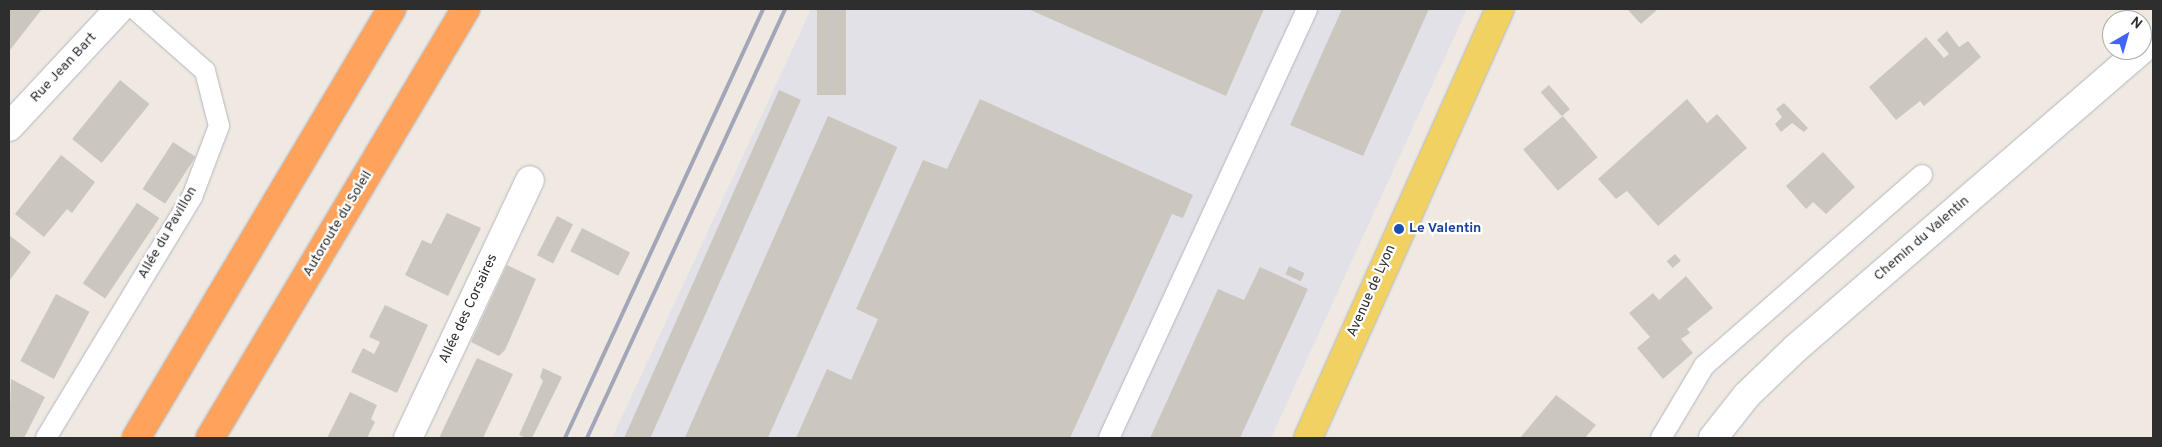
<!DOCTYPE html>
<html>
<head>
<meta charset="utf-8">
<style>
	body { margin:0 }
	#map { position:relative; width:2162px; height:447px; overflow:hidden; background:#efe9e1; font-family:Overpass,sans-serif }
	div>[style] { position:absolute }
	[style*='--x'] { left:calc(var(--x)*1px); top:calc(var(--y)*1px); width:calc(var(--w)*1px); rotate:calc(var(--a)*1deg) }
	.industrial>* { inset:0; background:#e3e1e8 }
	.building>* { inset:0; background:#cbc7bf; transform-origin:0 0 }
	.roads { filter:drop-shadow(0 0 1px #b4b7c1) drop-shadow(0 0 1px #b4b7c1) }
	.service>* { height:20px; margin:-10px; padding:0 10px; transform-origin:10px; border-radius:10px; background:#fff }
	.minor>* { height:28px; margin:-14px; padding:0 14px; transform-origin:14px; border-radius:14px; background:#fff }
	.tertiary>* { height:28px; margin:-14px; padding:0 14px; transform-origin:14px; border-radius:14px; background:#fff }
	.primary>* { height:28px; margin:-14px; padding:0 14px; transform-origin:14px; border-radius:14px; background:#f2d163 }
	.motorway>* { height:28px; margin:-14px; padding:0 14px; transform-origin:14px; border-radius:14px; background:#ffa35c }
	.rail>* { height:4px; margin:-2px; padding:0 2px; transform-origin:2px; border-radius:2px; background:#a3a6b8 }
	.dots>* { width:14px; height:14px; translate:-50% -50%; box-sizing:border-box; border:2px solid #fff; border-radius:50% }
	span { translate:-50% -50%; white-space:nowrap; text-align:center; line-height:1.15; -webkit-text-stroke:4.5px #fff; paint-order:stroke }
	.street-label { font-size:14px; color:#2e2e2e }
	.transit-label { font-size:14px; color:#164399; font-weight:700 }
	.left { translate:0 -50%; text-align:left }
	.frame { position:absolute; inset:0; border:10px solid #2e2e2e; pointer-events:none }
	.north { position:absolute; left:2102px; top:10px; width:50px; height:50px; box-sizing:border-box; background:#fff; border:1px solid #ababab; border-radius:50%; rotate:38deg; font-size:14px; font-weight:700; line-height:20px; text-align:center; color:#2e2e2e }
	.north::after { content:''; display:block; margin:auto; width:18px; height:22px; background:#4264fb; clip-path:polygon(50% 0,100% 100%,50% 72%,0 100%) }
</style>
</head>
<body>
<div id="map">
	<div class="industrial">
		<div style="clip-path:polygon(811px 9px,1467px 9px,1271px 438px,612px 438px)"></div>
	</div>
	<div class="building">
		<div style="clip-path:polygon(9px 9px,42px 9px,10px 50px,9px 49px)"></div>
		<div style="left:817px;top:9px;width:29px;height:86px"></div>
		<div style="clip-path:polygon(1028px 9px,1264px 9px,1226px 96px)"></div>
		<div style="clip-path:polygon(1342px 9px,1429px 9px,1363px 156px,1290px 125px)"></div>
		<div style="clip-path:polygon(1627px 9px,1658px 9px,1641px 24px)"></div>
		<div style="clip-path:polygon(1947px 31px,1959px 47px,1968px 41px,1981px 57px,1924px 106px,1920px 101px,1896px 120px,1869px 87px,1926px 37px,1944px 58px,1949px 54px,1937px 40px)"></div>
		<div style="left:120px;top:80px;width:38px;height:76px;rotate:39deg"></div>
		<div style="left:1549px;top:85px;width:32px;height:11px;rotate:49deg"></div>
		<div style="left:779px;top:90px;width:24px;height:383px;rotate:24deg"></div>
		<div style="clip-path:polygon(980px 99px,1193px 195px,1183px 218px,1172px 214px,1070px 438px,796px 438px,827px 369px,851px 380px,878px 319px,856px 309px,923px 160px,947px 169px)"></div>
		<div style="clip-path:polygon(1687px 99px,1707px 123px,1717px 114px,1747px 148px,1658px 226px,1627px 191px,1616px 199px,1598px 179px)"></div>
		<div style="clip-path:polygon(1784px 103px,1808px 128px,1804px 132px,1792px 123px,1781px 132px,1775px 124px,1782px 117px,1776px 109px)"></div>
		<div style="left:828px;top:116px;width:76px;height:353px;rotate:24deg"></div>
		<div style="left:1563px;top:116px;width:54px;height:52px;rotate:50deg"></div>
		<div style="left:173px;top:142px;width:27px;height:56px;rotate:33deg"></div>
		<div style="clip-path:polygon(1823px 152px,1855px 187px,1826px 214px,1813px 202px,1806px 209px,1786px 186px)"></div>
		<div style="clip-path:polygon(61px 155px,95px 182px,72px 213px,67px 209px,44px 237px,15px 214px)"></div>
		<div style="left:137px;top:203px;width:27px;height:97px;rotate:34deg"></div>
		<div style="clip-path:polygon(447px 213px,481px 228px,448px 296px,405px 275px,422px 240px,431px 244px)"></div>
		<div style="left:557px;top:216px;width:18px;height:44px;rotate:27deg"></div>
		<div style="left:582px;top:228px;width:54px;height:26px;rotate:27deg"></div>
		<div style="clip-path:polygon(9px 235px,31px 252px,9px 281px)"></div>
		<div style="left:1675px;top:254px;width:9px;height:11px;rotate:49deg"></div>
		<div style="clip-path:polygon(507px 265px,536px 279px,505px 350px,499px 356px,471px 342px)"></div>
		<div style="left:1289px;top:266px;width:17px;height:9px;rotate:24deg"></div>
		<div style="clip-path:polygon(1260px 267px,1308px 289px,1240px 438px,1150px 438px,1218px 289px,1244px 300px)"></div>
		<div style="clip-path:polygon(1686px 276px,1713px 308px,1687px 329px,1690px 333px,1681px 339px,1693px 353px,1663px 379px,1637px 348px,1650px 337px,1629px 313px,1653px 293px,1659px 300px)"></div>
		<div style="left:56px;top:294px;width:38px;height:76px;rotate:28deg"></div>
		<div style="clip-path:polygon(385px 305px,428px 325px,397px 393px,351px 372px,363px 348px,374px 354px,380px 342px,369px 337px)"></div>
		<div style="clip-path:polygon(477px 358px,513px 374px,483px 438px,439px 438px)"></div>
		<div style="clip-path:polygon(543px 368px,562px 377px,532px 438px,526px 438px,519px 435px,543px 381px,540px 377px)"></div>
		<div style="clip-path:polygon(11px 379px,45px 397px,24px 438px,9px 438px)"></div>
		<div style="clip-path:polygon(350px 392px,377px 405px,371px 419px,375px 422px,367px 438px,327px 438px)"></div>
		<div style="clip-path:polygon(1556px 395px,1596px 425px,1585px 438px,1520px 438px)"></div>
	</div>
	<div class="roads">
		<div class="service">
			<div style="--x:46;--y:438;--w:282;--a:-58.8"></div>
			<div style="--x:192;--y:197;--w:76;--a:-69.2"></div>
			<div style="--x:219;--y:126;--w:57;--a:-104.3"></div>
			<div style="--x:205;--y:71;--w:94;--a:-138.5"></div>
			<div style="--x:1109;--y:438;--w:472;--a:-65.2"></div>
			<div style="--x:1661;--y:438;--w:84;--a:-59.2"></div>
			<div style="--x:1704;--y:366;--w:290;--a:-41.2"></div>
		</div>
		<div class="minor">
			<div style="--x:408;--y:438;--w:285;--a:-64.7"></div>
			<div style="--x:1713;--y:438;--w:55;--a:-51.7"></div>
			<div style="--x:1747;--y:395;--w:68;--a:-43.8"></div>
			<div style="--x:1796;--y:348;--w:456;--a:-40.8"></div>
		</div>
		<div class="tertiary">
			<div style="--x:9;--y:127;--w:161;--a:-47"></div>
		</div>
		<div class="primary">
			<div style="--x:1308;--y:438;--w:470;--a:-65.9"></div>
		</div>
		<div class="motorway">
			<div style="--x:136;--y:438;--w:500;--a:-59.2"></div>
			<div style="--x:210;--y:438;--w:500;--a:-59.2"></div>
		</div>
	</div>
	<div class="rail">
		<div style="--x:565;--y:438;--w:472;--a:-65.2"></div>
		<div style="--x:587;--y:438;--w:472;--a:-65.2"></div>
	</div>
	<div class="dots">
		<div style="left:1399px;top:229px;background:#1a4fb4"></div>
	</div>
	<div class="street-label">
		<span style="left:64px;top:68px;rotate:-47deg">Rue Jean Bart</span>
		<span style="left:338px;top:224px;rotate:-59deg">Autoroute du Soleil</span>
		<span style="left:168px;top:233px;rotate:-60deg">Allée du Pavillon</span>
		<span style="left:1922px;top:239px;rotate:-41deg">Chemin du Valentin</span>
		<span style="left:1372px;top:291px;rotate:-66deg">Avenue de Lyon</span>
		<span style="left:469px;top:309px;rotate:-65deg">Allée des Corsaires</span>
	</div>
	<div class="transit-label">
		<span class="left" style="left:1409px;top:229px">Le Valentin</span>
	</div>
	<div class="frame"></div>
	<div class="north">N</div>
</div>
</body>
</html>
